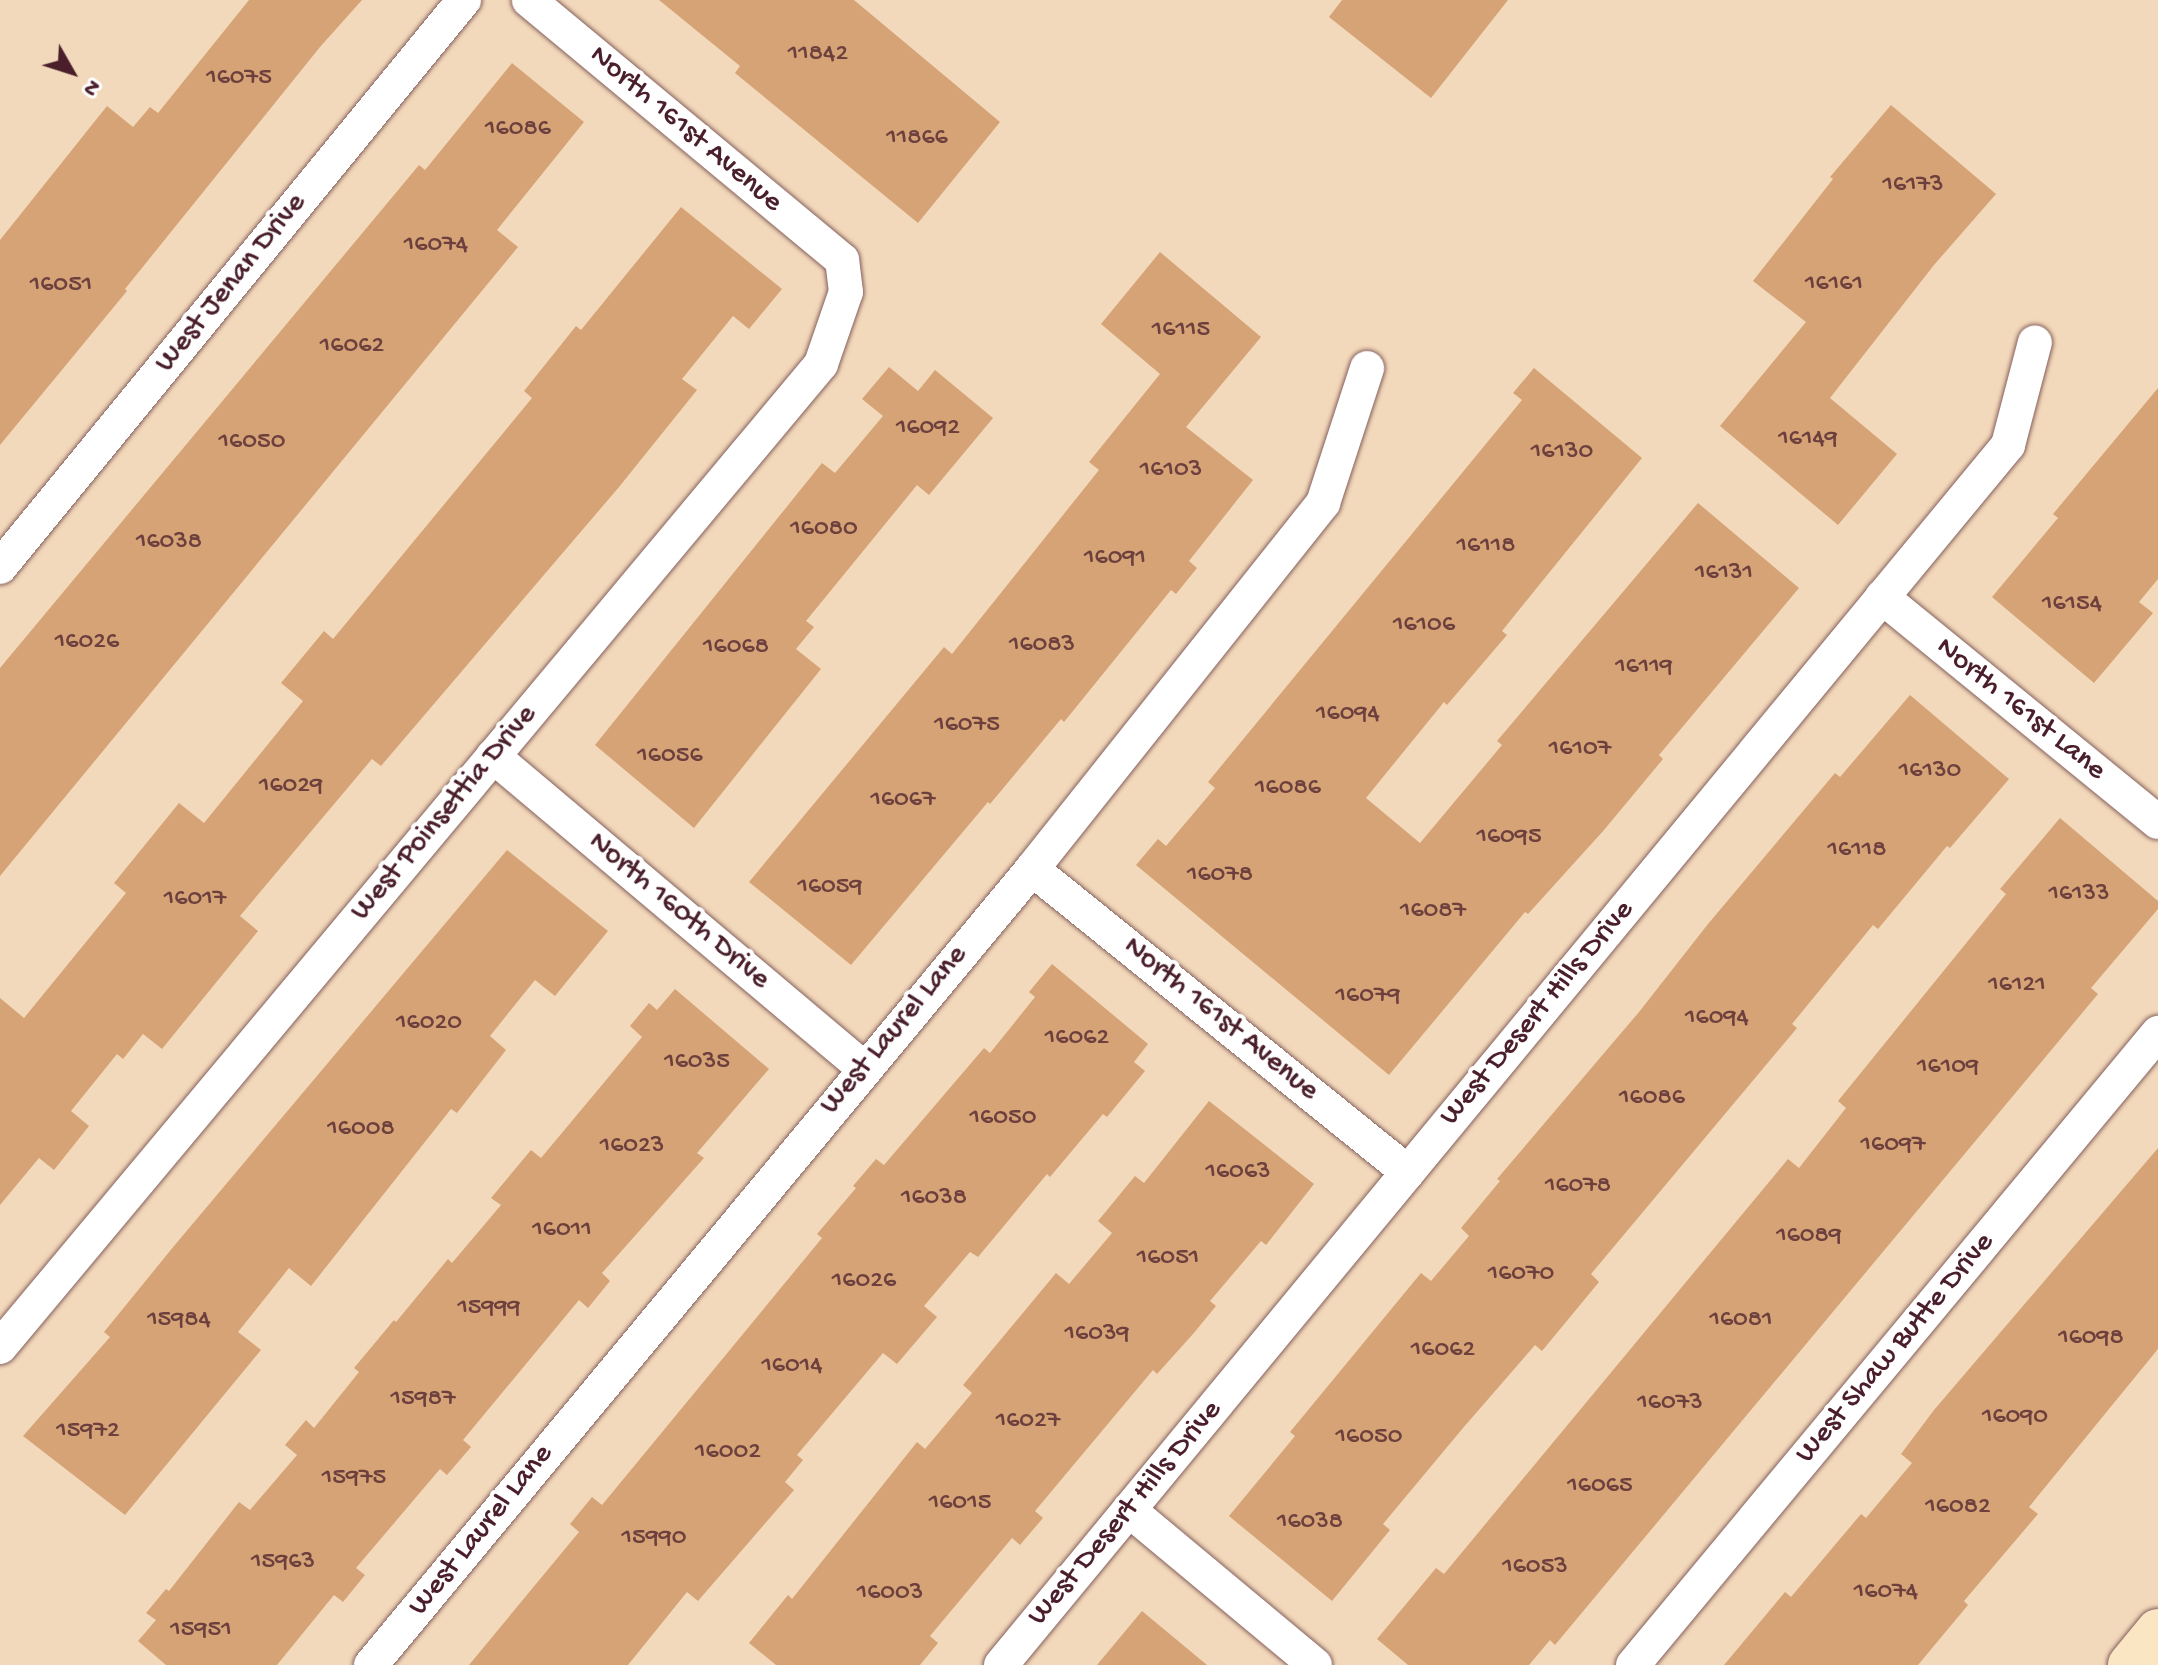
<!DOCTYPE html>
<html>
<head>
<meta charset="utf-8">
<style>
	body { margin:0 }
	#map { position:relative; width:2158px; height:1665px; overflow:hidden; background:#f3d9bb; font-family:"Gochi Hand",sans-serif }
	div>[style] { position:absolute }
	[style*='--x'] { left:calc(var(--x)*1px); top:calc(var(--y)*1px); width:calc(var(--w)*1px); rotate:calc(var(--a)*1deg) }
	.building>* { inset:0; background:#d6a376 }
	.roads { filter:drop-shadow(0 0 2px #85605d) drop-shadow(0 0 2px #85605d) }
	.minor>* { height:34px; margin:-17px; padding:0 17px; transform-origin:17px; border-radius:17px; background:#fff }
	.secondary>* { height:44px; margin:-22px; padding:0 22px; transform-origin:22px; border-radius:22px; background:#fbe6c4 }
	span { translate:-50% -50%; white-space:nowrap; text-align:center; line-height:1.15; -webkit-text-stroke:8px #fff; paint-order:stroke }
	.number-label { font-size:26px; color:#6d403e }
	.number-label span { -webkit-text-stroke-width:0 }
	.street-label { font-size:30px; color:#4a1f2b }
	.north { position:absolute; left:32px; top:32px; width:80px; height:80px; -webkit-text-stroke:6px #fff; paint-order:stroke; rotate:129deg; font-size:22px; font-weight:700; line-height:32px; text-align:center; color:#4a1f2b }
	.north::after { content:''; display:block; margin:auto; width:28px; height:36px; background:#4a1f2b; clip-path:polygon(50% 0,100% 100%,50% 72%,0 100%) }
</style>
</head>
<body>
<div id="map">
	<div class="building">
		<div style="clip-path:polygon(249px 0,362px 0,320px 47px,125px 289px,127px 291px,0 445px,0 240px,107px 106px,133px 127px,150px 107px,158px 113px)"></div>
		<div style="clip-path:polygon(659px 0,854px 0,1000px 122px,918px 223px,735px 73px,740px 66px)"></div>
		<div style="clip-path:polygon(1342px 0,1508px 0,1431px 98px,1329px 17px)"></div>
		<div style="clip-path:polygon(512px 63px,584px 122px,497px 230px,518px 247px,0 876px,0 668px,419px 165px,425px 170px)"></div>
		<div style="clip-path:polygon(1891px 105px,1996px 194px,1934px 265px,1830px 398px,1897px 454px,1838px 525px,1720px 426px,1806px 322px,1753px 281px,1833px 179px,1830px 177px)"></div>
		<div style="clip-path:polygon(681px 207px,782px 289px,749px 329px,733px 316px,682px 379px,697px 390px,619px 487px,381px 766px,372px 759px,240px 916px,258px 931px,162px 1049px,143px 1034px,123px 1059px,117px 1054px,71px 1111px,89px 1126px,54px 1170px,39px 1158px,0 1205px,0 998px,24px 1018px,126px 893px,114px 883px,179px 803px,204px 823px,303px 701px,281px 683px,324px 631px,333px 639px,532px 398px,524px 391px,576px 326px,581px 330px)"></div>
		<div style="clip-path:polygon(1160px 252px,1261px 337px,1186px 427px,1253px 480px,1189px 561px,1197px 568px,1176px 594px,1171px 590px,1064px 722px,1061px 719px,990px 804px,988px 802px,851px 965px,749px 882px,944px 647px,952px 654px,1099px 470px,1089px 462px,1160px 374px,1101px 324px)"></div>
		<div style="clip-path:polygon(889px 367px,918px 391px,935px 370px,993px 418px,929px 495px,917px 485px,806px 621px,814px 627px,796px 649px,821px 669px,694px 828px,595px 745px,822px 463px,835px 473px,883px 416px,862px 399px)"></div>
		<div style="clip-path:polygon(1534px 368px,1642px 458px,1502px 631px,1507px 635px,1447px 705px,1444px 702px,1366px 798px,1420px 843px,1502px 745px,1497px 741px,1698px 503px,1799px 588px,1659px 755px,1663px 759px,1604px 830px,1528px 914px,1525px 912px,1389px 1075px,1136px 865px,1158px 839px,1166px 846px,1215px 788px,1208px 782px,1522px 400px,1513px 393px)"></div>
		<div style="clip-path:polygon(2158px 388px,2158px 579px,2139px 602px,2153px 613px,2094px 683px,1992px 597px,2058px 518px,2053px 514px)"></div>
		<div style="clip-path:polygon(1910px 695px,2009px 779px,1950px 848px,1947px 846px,1878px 929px,1873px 925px,1792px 1024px,1797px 1028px,1591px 1274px,1599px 1282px,1542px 1351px,1535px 1345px,1463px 1428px,1383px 1524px,1390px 1530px,1332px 1601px,1229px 1516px,1295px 1436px,1290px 1432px,1421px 1273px,1431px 1281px,1469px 1236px,1461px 1228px,1500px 1181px,1497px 1179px,1639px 1012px,1708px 924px,1835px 773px,1840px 777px)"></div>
		<div style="clip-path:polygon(2060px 818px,2158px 901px,2158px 909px,2091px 988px,2098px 994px,1555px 1645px,1550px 1640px,1529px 1665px,1408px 1665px,1377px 1639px,1436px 1568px,1444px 1574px,1788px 1159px,1799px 1168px,1846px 1108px,1838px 1101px,2006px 894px,2000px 889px)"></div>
		<div style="clip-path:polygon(507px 850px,608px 931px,555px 996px,535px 980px,490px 1036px,506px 1050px,457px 1113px,451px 1109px,311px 1286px,289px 1268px,238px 1332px,261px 1350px,125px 1515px,23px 1436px,110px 1337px,104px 1332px,174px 1246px)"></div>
		<div style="clip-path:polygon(1052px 964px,1148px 1044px,1134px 1062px,1145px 1071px,1107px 1117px,1103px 1114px,1050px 1177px,1047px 1174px,978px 1257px,970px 1252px,924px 1306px,937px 1317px,897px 1364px,883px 1353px,797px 1455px,803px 1460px,785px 1482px,794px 1490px,698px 1601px,687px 1592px,628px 1665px,469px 1665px,579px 1532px,570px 1524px,592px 1497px,602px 1505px,822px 1238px,817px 1234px,856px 1188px,853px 1186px,876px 1159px,884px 1165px,984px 1048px,990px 1053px,1035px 997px,1029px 992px)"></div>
		<div style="clip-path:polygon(675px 989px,769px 1069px,697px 1153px,704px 1158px,602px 1273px,610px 1281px,588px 1308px,579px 1300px,463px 1440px,471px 1447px,447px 1475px,440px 1469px,356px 1568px,365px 1575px,343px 1602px,334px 1595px,277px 1665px,166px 1665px,138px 1641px,156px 1620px,146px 1613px,166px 1589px,169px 1591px,239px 1502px,250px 1510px,297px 1455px,285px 1445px,306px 1420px,314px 1428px,359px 1372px,354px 1368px,394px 1320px,396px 1322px,448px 1259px,452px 1263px,501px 1205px,491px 1198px,531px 1150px,541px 1158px,642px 1037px,630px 1026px,649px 1003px,657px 1010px)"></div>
		<div style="clip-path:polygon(1209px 1101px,1314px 1184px,1266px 1245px,1261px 1241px,1210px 1301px,1216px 1306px,1193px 1334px,1157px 1374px,1153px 1370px,1035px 1511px,1043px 1518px,1020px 1545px,1012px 1538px,930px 1636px,938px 1643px,920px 1665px,776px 1665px,749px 1643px,788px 1595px,792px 1599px,917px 1442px,925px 1449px,972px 1393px,963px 1385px,1056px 1273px,1069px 1284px,1112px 1233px,1098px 1221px,1135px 1176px,1144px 1183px)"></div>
		<div style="clip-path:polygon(2158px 1148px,2158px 1349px,2029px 1507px,2038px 1514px,1964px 1601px,1968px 1605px,1918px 1665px,1724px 1665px,1785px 1592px,1791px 1597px,1861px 1514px,1866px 1518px,1912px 1463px,1901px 1454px,1934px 1410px)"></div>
		<div style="clip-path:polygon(1142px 1611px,1207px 1665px,1097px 1665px)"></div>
	</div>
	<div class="roads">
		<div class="minor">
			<div style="--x:0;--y:567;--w:733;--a:-50.71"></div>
			<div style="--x:1882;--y:597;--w:356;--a:39.2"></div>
			<div style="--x:493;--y:756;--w:484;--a:40.1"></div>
			<div style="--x:1032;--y:869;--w:483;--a:38.9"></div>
			<div style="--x:0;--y:1347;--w:1281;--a:-50.13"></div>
			<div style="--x:821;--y:364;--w:76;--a:-70.9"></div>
			<div style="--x:846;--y:292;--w:32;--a:-97"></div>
			<div style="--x:842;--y:260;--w:407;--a:-140.3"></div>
			<div style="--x:1129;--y:1510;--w:242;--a:39.8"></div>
			<div style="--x:371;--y:1665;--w:1035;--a:-50.29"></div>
			<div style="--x:1032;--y:869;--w:468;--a:-51.5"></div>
			<div style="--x:1323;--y:503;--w:142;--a:-71.9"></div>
			<div style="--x:1001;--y:1665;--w:1582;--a:-50.46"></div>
			<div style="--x:2008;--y:445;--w:106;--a:-75.3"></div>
			<div style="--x:1633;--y:1665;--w:822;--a:-50.28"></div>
		</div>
		<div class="secondary">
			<div style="--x:2130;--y:1665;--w:44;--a:-50.5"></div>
		</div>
	</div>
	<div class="number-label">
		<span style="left:818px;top:55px">11842</span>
		<span style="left:239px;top:79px">16075</span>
		<span style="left:518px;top:130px">16086</span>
		<span style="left:917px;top:139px">11866</span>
		<span style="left:1913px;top:186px">16173</span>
		<span style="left:436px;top:246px">16074</span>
		<span style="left:1834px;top:285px">16161</span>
		<span style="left:61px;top:286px">16051</span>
		<span style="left:1181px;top:331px">16115</span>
		<span style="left:352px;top:347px">16062</span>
		<span style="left:928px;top:429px">16092</span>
		<span style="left:1808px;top:440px">16149</span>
		<span style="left:252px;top:443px">16050</span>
		<span style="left:1562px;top:453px">16130</span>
		<span style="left:1171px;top:471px">16103</span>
		<span style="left:824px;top:530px">16080</span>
		<span style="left:169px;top:543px">16038</span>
		<span style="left:1486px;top:547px">16118</span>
		<span style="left:1115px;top:559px">16091</span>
		<span style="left:1724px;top:574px">16131</span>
		<span style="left:2072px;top:605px">16154</span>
		<span style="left:1424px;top:626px">16106</span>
		<span style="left:87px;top:643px">16026</span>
		<span style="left:1042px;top:646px">16083</span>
		<span style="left:736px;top:648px">16068</span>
		<span style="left:1644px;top:668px">16119</span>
		<span style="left:1348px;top:715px">16094</span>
		<span style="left:967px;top:726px">16075</span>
		<span style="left:1580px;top:750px">16107</span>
		<span style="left:670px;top:757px">16056</span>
		<span style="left:1930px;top:772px">16130</span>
		<span style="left:291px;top:787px">16029</span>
		<span style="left:1288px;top:789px">16086</span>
		<span style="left:903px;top:801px">16067</span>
		<span style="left:1509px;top:838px">16095</span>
		<span style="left:1857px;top:851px">16118</span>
		<span style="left:1220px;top:876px">16078</span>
		<span style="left:830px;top:888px">16059</span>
		<span style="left:2079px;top:895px">16133</span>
		<span style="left:195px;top:900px">16017</span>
		<span style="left:1433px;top:912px">16087</span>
		<span style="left:2017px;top:986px">16121</span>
		<span style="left:1368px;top:997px">16079</span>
		<span style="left:1717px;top:1019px">16094</span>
		<span style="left:429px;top:1024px">16020</span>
		<span style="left:1077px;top:1039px">16062</span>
		<span style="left:697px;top:1063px">16035</span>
		<span style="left:1948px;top:1068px">16109</span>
		<span style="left:1652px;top:1099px">16086</span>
		<span style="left:1003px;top:1119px">16050</span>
		<span style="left:361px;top:1130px">16008</span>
		<span style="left:1893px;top:1146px">16097</span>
		<span style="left:632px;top:1147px">16023</span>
		<span style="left:1238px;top:1173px">16063</span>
		<span style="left:1578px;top:1187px">16078</span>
		<span style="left:934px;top:1199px">16038</span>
		<span style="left:562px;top:1231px">16011</span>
		<span style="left:1809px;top:1237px">16089</span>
		<span style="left:1168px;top:1259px">16051</span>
		<span style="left:1521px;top:1275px">16070</span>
		<span style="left:864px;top:1282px">16026</span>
		<span style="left:489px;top:1309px">15999</span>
		<span style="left:179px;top:1321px">15984</span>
		<span style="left:1741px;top:1321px">16081</span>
		<span style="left:1097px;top:1335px">16039</span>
		<span style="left:2091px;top:1339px">16098</span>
		<span style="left:1443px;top:1351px">16062</span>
		<span style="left:792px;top:1367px">16014</span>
		<span style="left:423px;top:1400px">15987</span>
		<span style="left:1670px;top:1404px">16073</span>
		<span style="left:2015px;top:1418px">16090</span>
		<span style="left:1028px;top:1422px">16027</span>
		<span style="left:88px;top:1432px">15972</span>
		<span style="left:1369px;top:1438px">16050</span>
		<span style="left:728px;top:1453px">16002</span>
		<span style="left:354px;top:1479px">15975</span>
		<span style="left:1600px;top:1487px">16065</span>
		<span style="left:960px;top:1504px">16015</span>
		<span style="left:1958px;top:1508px">16082</span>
		<span style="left:1310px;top:1523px">16038</span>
		<span style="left:654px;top:1539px">15990</span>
		<span style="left:283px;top:1563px">15963</span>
		<span style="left:1535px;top:1568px">16053</span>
		<span style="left:1886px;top:1593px">16074</span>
		<span style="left:890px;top:1594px">16003</span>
		<span style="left:201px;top:1631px">15951</span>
	</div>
	<div class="street-label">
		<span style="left:685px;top:130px;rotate:40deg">North 161st Avenue</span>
		<span style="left:232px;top:284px;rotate:-51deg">West Jenan Drive</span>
		<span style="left:2020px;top:710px;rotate:39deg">North 161st Lane</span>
		<span style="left:445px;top:814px;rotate:-50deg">West Poinsettia Drive</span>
		<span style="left:678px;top:912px;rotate:40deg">North 160th Drive</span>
		<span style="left:1538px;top:1014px;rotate:-50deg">West Desert Hills Drive</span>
		<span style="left:1220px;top:1020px;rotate:39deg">North 161st Avenue</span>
		<span style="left:895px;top:1031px;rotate:-50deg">West Laurel Lane</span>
		<span style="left:1896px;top:1349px;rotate:-50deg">West Shaw Butte Drive</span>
		<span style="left:1126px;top:1514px;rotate:-50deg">West Desert Hills Drive</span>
		<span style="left:482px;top:1531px;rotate:-51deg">West Laurel Lane</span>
	</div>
	<div class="north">N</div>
</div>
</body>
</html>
